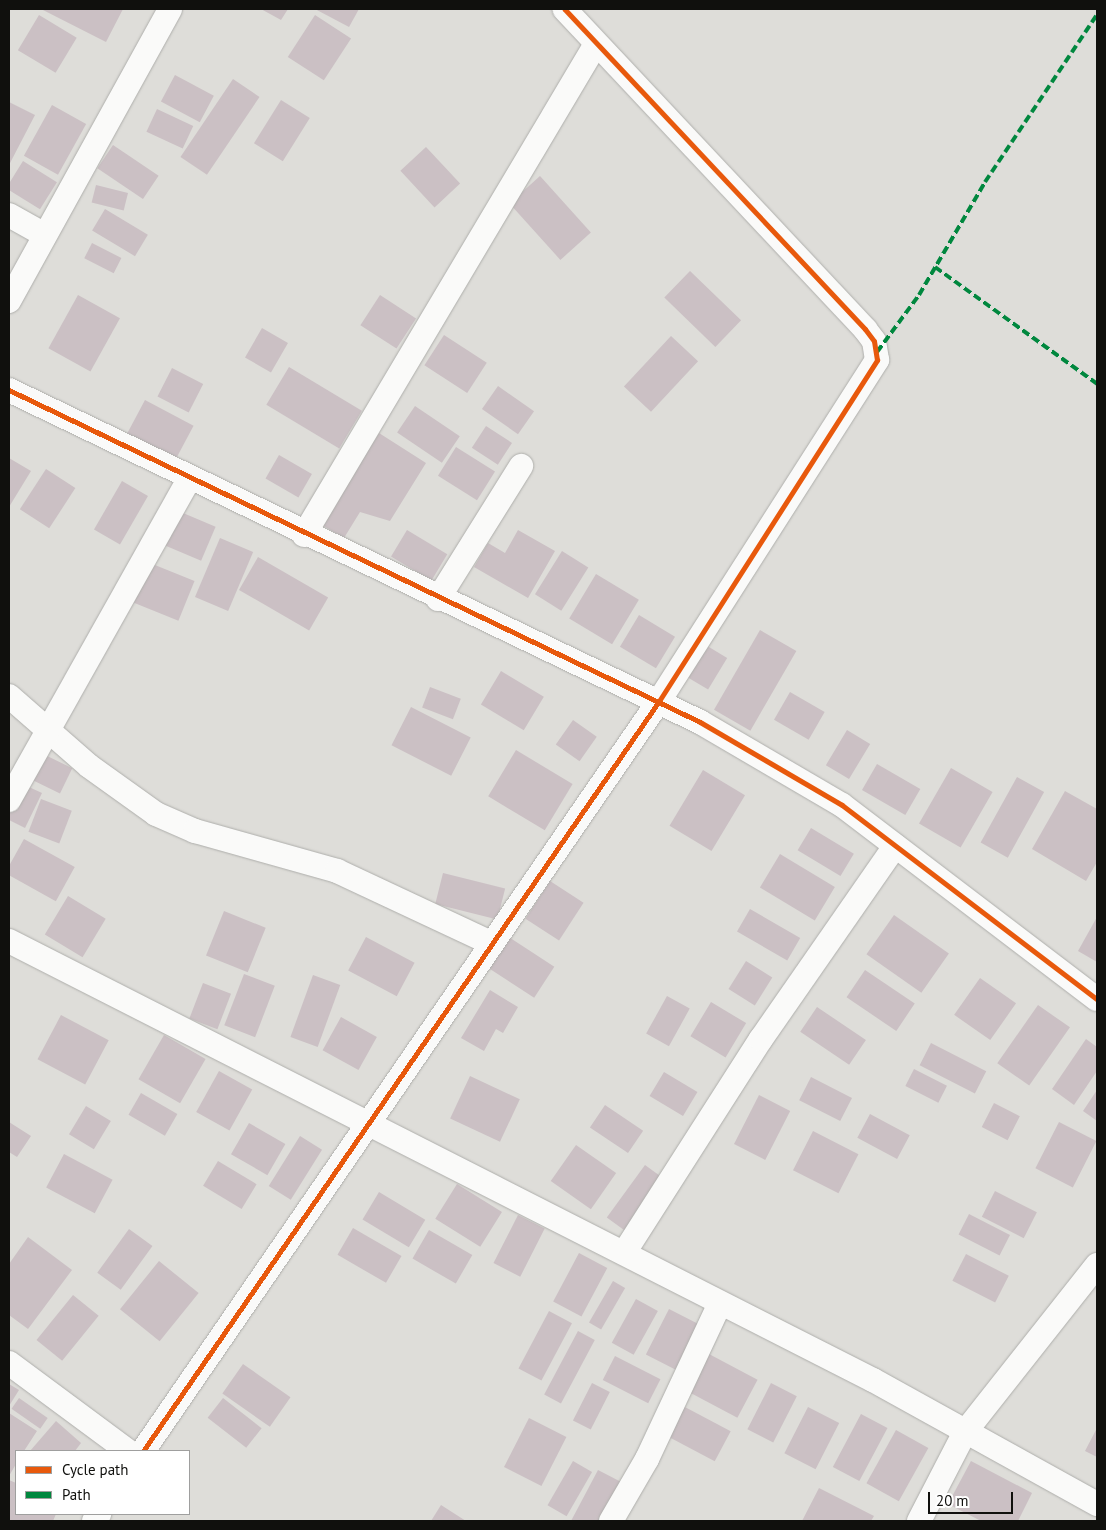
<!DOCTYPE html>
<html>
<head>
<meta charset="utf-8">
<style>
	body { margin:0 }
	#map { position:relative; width:1106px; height:1530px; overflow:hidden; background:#deddd9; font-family:"PT Sans",sans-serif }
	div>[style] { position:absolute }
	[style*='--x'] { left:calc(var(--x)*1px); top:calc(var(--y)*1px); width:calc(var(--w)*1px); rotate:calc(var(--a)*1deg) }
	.building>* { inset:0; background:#cbc0c4; transform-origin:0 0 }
	.roads { filter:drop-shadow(0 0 1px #aeaeab) drop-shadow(0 0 1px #aeaeab) }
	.minor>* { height:24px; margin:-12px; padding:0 12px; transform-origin:12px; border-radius:12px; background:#fafaf9 }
	.quiet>* { height:4px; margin-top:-2px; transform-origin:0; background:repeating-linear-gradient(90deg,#00873e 0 8px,transparent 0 12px) }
	.cycleway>* { height:5px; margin:-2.5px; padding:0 2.5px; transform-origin:2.5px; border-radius:2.5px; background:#e8590c }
	span { translate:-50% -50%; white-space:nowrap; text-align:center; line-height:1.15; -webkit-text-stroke:4.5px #fff; paint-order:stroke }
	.frame { position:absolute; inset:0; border:10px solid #10100d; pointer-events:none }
	.legend { position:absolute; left:15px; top:1450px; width:175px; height:65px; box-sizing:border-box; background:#fff; border:1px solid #9f9f9e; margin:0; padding:6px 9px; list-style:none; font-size:15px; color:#10100d }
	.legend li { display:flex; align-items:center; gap:10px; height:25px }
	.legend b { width:25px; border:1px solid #9f9f9e }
	.scale { position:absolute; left:928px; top:1492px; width:85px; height:22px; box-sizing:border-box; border:2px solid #10100d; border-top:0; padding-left:6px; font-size:15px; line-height:18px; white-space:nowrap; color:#10100d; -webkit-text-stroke:4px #fff; paint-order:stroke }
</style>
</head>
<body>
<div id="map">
	<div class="building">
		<div style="clip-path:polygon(41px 9px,123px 9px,106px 42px)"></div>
		<div style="clip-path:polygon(261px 9px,288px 9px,281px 20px)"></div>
		<div style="clip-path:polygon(315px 9px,359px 9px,349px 27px)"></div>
		<div style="left:39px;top:15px;width:44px;height:41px;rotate:31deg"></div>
		<div style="left:315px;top:15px;width:43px;height:50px;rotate:33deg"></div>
		<div style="left:175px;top:75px;width:44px;height:30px;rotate:28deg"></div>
		<div style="left:233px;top:79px;width:32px;height:94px;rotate:34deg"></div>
		<div style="left:281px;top:100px;width:34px;height:51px;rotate:32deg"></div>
		<div style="clip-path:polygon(9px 102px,35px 115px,9px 165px)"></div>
		<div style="left:52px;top:105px;width:39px;height:58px;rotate:29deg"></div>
		<div style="left:157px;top:109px;width:40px;height:25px;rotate:25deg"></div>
		<div style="left:113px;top:145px;width:55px;height:28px;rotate:34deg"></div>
		<div style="left:426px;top:147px;width:50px;height:35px;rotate:47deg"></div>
		<div style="left:23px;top:161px;width:40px;height:32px;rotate:32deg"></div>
		<div style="left:540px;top:176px;width:76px;height:41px;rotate:48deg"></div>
		<div style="left:96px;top:185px;width:33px;height:18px;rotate:14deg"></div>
		<div style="left:105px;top:209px;width:50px;height:25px;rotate:31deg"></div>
		<div style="left:92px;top:243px;width:33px;height:17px;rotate:27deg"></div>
		<div style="left:690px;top:271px;width:71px;height:37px;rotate:44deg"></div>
		<div style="left:78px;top:295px;width:48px;height:61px;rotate:29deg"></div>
		<div style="left:380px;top:295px;width:43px;height:36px;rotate:33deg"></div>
		<div style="left:262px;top:328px;width:30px;height:34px;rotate:30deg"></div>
		<div style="left:444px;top:335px;width:51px;height:36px;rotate:33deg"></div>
		<div style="left:671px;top:336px;width:37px;height:69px;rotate:43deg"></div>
		<div style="left:289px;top:367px;width:85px;height:44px;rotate:31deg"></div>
		<div style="left:172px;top:368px;width:35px;height:32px;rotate:27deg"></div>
		<div style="left:498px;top:386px;width:44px;height:28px;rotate:35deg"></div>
		<div style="left:145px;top:400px;width:55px;height:38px;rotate:28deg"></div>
		<div style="left:415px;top:406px;width:54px;height:32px;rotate:34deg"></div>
		<div style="left:486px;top:426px;width:31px;height:26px;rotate:33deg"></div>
		<div style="clip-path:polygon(379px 433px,426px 463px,390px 521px,360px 512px,344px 538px,322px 525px)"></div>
		<div style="left:456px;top:447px;width:46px;height:34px;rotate:32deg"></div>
		<div style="left:279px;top:455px;width:38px;height:27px;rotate:30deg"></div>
		<div style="clip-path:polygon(9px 458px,31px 471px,9px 507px)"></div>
		<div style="left:46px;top:469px;width:35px;height:48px;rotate:33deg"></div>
		<div style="left:122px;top:481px;width:30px;height:56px;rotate:30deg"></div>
		<div style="left:176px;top:510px;width:43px;height:37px;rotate:23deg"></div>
		<div style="left:407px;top:530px;width:47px;height:31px;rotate:31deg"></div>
		<div style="clip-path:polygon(518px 530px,555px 551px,528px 598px,474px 567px,488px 543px,505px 553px)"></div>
		<div style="left:220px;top:538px;width:36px;height:64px;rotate:23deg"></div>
		<div style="left:562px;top:551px;width:31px;height:51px;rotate:32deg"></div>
		<div style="left:258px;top:557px;width:81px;height:38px;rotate:30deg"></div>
		<div style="left:150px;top:563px;width:48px;height:43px;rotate:22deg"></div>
		<div style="left:596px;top:574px;width:50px;height:52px;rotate:31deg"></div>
		<div style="left:639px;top:615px;width:42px;height:37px;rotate:31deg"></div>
		<div style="left:760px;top:630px;width:42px;height:92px;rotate:30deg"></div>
		<div style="left:704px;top:644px;width:27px;height:37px;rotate:31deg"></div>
		<div style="left:501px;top:671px;width:50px;height:39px;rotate:31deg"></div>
		<div style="left:430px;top:687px;width:33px;height:22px;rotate:21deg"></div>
		<div style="left:790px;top:692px;width:40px;height:32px;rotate:30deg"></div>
		<div style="left:411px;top:707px;width:67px;height:43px;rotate:27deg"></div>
		<div style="left:573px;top:720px;width:29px;height:30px;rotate:35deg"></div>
		<div style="left:847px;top:730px;width:27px;height:41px;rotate:31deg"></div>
		<div style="left:516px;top:750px;width:66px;height:54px;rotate:31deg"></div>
		<div style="left:39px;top:752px;width:37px;height:28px;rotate:26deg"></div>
		<div style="left:877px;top:764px;width:50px;height:30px;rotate:30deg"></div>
		<div style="left:951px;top:768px;width:48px;height:64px;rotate:30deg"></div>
		<div style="left:703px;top:770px;width:49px;height:65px;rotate:31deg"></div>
		<div style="left:1017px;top:777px;width:31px;height:75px;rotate:29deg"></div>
		<div style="clip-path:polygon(18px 782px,42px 793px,25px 828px,9px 820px,9px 803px)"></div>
		<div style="clip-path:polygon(1065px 791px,1097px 809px,1097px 862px,1086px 881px,1032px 849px)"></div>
		<div style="left:41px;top:799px;width:33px;height:35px;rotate:21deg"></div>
		<div style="left:811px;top:828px;width:50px;height:26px;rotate:31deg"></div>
		<div style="left:24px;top:839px;width:58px;height:39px;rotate:29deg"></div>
		<div style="left:780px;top:854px;width:64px;height:39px;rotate:31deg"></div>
		<div style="left:443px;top:873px;width:64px;height:32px;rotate:14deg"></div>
		<div style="left:550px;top:881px;width:40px;height:45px;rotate:33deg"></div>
		<div style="left:68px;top:896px;width:44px;height:45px;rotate:31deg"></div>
		<div style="left:750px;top:909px;width:58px;height:26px;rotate:30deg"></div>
		<div style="left:224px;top:911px;width:45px;height:48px;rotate:22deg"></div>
		<div style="left:894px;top:915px;width:67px;height:48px;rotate:35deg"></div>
		<div style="clip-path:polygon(1097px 917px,1097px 962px,1078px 951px)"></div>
		<div style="left:504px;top:934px;width:60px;height:37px;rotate:33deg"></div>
		<div style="left:366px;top:937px;width:55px;height:38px;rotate:28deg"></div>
		<div style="left:746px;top:961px;width:31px;height:33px;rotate:32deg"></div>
		<div style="left:865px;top:970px;width:60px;height:33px;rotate:34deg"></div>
		<div style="left:244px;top:974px;width:33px;height:55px;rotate:21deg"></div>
		<div style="left:313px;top:975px;width:29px;height:66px;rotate:20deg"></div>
		<div style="left:980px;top:978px;width:44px;height:45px;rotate:35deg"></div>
		<div style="left:203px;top:983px;width:30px;height:38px;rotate:21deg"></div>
		<div style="clip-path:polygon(490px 990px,518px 1007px,503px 1033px,496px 1029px,484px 1051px,461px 1038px)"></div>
		<div style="left:667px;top:996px;width:26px;height:43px;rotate:29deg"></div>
		<div style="left:711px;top:1002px;width:41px;height:40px;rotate:31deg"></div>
		<div style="left:1038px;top:1005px;width:39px;height:71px;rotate:35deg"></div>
		<div style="left:817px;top:1007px;width:59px;height:30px;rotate:34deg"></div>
		<div style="left:61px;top:1015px;width:54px;height:50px;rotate:28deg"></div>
		<div style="left:341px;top:1017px;width:41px;height:38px;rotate:29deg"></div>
		<div style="left:164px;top:1035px;width:48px;height:51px;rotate:30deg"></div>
		<div style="clip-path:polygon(1086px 1039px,1097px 1047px,1097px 1071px,1074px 1105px,1052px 1089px)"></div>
		<div style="left:931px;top:1043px;width:62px;height:25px;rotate:27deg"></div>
		<div style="left:914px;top:1069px;width:37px;height:19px;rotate:27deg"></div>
		<div style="left:219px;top:1071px;width:38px;height:47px;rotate:29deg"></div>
		<div style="left:664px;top:1072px;width:39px;height:28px;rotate:31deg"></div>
		<div style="left:470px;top:1076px;width:55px;height:47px;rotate:25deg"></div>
		<div style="left:811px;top:1077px;width:46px;height:26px;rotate:27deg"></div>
		<div style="clip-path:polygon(1097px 1090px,1097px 1121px,1083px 1111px)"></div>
		<div style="left:141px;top:1093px;width:42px;height:25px;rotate:30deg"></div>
		<div style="left:759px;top:1095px;width:35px;height:55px;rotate:27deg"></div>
		<div style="left:994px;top:1103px;width:29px;height:27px;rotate:27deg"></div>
		<div style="left:605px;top:1105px;width:46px;height:27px;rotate:34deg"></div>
		<div style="left:86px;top:1106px;width:29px;height:33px;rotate:31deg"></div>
		<div style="left:870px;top:1114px;width:45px;height:27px;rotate:28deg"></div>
		<div style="clip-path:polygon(9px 1122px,31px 1136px,17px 1157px,9px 1152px)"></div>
		<div style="left:1059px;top:1122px;width:42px;height:52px;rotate:27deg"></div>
		<div style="left:249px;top:1123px;width:42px;height:36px;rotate:30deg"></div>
		<div style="left:813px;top:1131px;width:51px;height:44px;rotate:27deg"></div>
		<div style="left:300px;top:1136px;width:26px;height:59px;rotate:32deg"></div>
		<div style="left:576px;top:1145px;width:49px;height:44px;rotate:35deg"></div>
		<div style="left:64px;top:1154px;width:55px;height:38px;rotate:28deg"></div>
		<div style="left:218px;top:1161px;width:45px;height:29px;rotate:31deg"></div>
		<div style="left:645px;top:1165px;width:26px;height:65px;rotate:36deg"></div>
		<div style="left:457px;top:1184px;width:53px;height:41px;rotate:32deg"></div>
		<div style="left:995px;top:1191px;width:47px;height:29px;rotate:27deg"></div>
		<div style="left:379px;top:1192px;width:54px;height:32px;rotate:31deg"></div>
		<div style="left:969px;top:1214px;width:46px;height:23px;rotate:27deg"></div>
		<div style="left:518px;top:1215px;width:30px;height:54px;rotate:27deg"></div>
		<div style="left:353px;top:1228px;width:56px;height:31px;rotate:30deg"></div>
		<div style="left:129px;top:1229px;width:29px;height:54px;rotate:36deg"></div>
		<div style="left:429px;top:1230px;width:50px;height:33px;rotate:30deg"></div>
		<div style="clip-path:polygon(28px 1237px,72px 1270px,28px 1329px,9px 1315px,9px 1264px)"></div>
		<div style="left:579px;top:1253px;width:32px;height:55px;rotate:28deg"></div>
		<div style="left:966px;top:1254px;width:48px;height:30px;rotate:27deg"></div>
		<div style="left:159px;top:1261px;width:51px;height:62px;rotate:39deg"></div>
		<div style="left:613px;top:1281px;width:14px;height:48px;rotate:30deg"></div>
		<div style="left:73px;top:1295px;width:33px;height:58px;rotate:39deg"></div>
		<div style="left:636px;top:1299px;width:25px;height:50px;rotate:29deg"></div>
		<div style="left:669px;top:1309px;width:33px;height:51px;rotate:27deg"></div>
		<div style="left:549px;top:1311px;width:26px;height:65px;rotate:28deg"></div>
		<div style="left:578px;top:1331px;width:19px;height:72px;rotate:28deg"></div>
		<div style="left:709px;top:1354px;width:55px;height:43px;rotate:28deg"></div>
		<div style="left:615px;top:1356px;width:51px;height:27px;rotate:27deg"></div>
		<div style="left:243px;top:1364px;width:58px;height:36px;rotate:35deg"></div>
		<div style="left:592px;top:1383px;width:20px;height:42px;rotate:27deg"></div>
		<div style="left:771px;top:1383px;width:29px;height:52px;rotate:27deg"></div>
		<div style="clip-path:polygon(9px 1384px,19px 1390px,9px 1406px)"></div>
		<div style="left:19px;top:1398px;width:35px;height:13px;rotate:35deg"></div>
		<div style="left:223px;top:1398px;width:49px;height:25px;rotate:38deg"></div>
		<div style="left:683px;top:1406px;width:54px;height:34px;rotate:28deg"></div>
		<div style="left:808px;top:1407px;width:35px;height:52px;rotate:27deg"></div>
		<div style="clip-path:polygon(9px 1413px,37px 1431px,24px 1451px,16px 1451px,16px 1464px,9px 1476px)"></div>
		<div style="left:861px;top:1414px;width:30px;height:60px;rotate:28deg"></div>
		<div style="left:529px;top:1418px;width:42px;height:55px;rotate:27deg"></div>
		<div style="clip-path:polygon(56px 1421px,81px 1443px,75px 1451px,30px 1451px)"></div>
		<div style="clip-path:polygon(1097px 1428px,1097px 1457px,1085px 1451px)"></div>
		<div style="left:896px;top:1430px;width:37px;height:61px;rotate:29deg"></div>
		<div style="left:573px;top:1461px;width:22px;height:51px;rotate:30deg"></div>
		<div style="clip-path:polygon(971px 1461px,1032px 1493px,1018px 1521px,981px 1521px,948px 1504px)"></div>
		<div style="clip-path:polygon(598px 1470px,627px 1485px,608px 1521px,571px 1521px)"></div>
		<div style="clip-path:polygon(9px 1480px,16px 1483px,16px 1514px,56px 1514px,53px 1521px,9px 1521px)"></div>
		<div style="clip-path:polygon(819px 1488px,874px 1516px,871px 1521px,802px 1521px)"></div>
		<div style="clip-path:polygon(441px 1505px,466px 1521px,431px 1521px)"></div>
	</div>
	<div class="roads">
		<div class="minor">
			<div style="--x:9;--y:215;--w:41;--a:29.1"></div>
			<div style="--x:9;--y:301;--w:333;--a:-61.1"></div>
			<div style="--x:9;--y:390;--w:767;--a:25.66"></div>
			<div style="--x:700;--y:722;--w:164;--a:30.3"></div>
			<div style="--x:842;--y:805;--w:320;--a:37.3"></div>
			<div style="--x:304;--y:535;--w:571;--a:-59.26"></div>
			<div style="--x:438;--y:599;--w:157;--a:-58"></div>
			<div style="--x:9;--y:696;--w:106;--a:41.2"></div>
			<div style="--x:89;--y:766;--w:82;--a:35.6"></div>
			<div style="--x:156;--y:814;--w:43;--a:23.6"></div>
			<div style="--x:195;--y:831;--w:148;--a:15.7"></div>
			<div style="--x:337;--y:871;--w:170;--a:25.1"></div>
			<div style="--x:9;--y:800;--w:368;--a:-60.7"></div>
			<div style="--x:9;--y:941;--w:969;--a:26.94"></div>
			<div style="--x:873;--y:1380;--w:256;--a:29"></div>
			<div style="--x:624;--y:1253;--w:254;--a:-57.4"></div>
			<div style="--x:761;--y:1039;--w:235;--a:-55.2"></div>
			<div style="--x:9;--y:1363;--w:148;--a:36.5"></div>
			<div style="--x:143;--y:1451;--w:910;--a:-55.47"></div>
			<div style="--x:659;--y:701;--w:405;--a:-57.4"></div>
			<div style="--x:877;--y:360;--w:19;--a:-99"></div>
			<div style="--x:874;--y:341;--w:15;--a:-127"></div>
			<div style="--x:865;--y:329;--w:439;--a:-133.2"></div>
			<div style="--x:94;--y:1521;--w:9;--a:-54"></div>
			<div style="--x:611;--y:1521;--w:72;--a:-59.9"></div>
			<div style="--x:647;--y:1459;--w:170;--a:-64.9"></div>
			<div style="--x:919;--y:1521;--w:100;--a:-62.7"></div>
			<div style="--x:965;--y:1432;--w:213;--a:-51.7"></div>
		</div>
	</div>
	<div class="quiet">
		<div style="--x:935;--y:267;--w:200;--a:35.8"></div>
		<div style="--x:877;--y:352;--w:71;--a:-53.6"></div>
		<div style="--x:919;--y:295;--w:131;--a:-59.7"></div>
		<div style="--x:985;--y:182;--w:201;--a:-56.2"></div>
	</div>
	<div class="cycleway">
		<div style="--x:9;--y:390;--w:767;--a:25.66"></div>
		<div style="--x:700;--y:722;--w:164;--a:30.3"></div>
		<div style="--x:842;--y:805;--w:320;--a:37.3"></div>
		<div style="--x:143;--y:1451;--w:910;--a:-55.47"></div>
		<div style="--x:659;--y:701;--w:405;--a:-57.4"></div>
		<div style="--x:877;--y:360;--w:19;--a:-99"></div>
		<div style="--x:874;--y:341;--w:15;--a:-127"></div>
		<div style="--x:865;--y:329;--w:439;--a:-133.2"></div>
	</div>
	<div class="frame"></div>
	<ul class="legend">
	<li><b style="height:6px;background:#e8590c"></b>Cycle path</li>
	<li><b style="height:6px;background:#00873e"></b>Path</li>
	</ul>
	<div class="scale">20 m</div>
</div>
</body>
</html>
